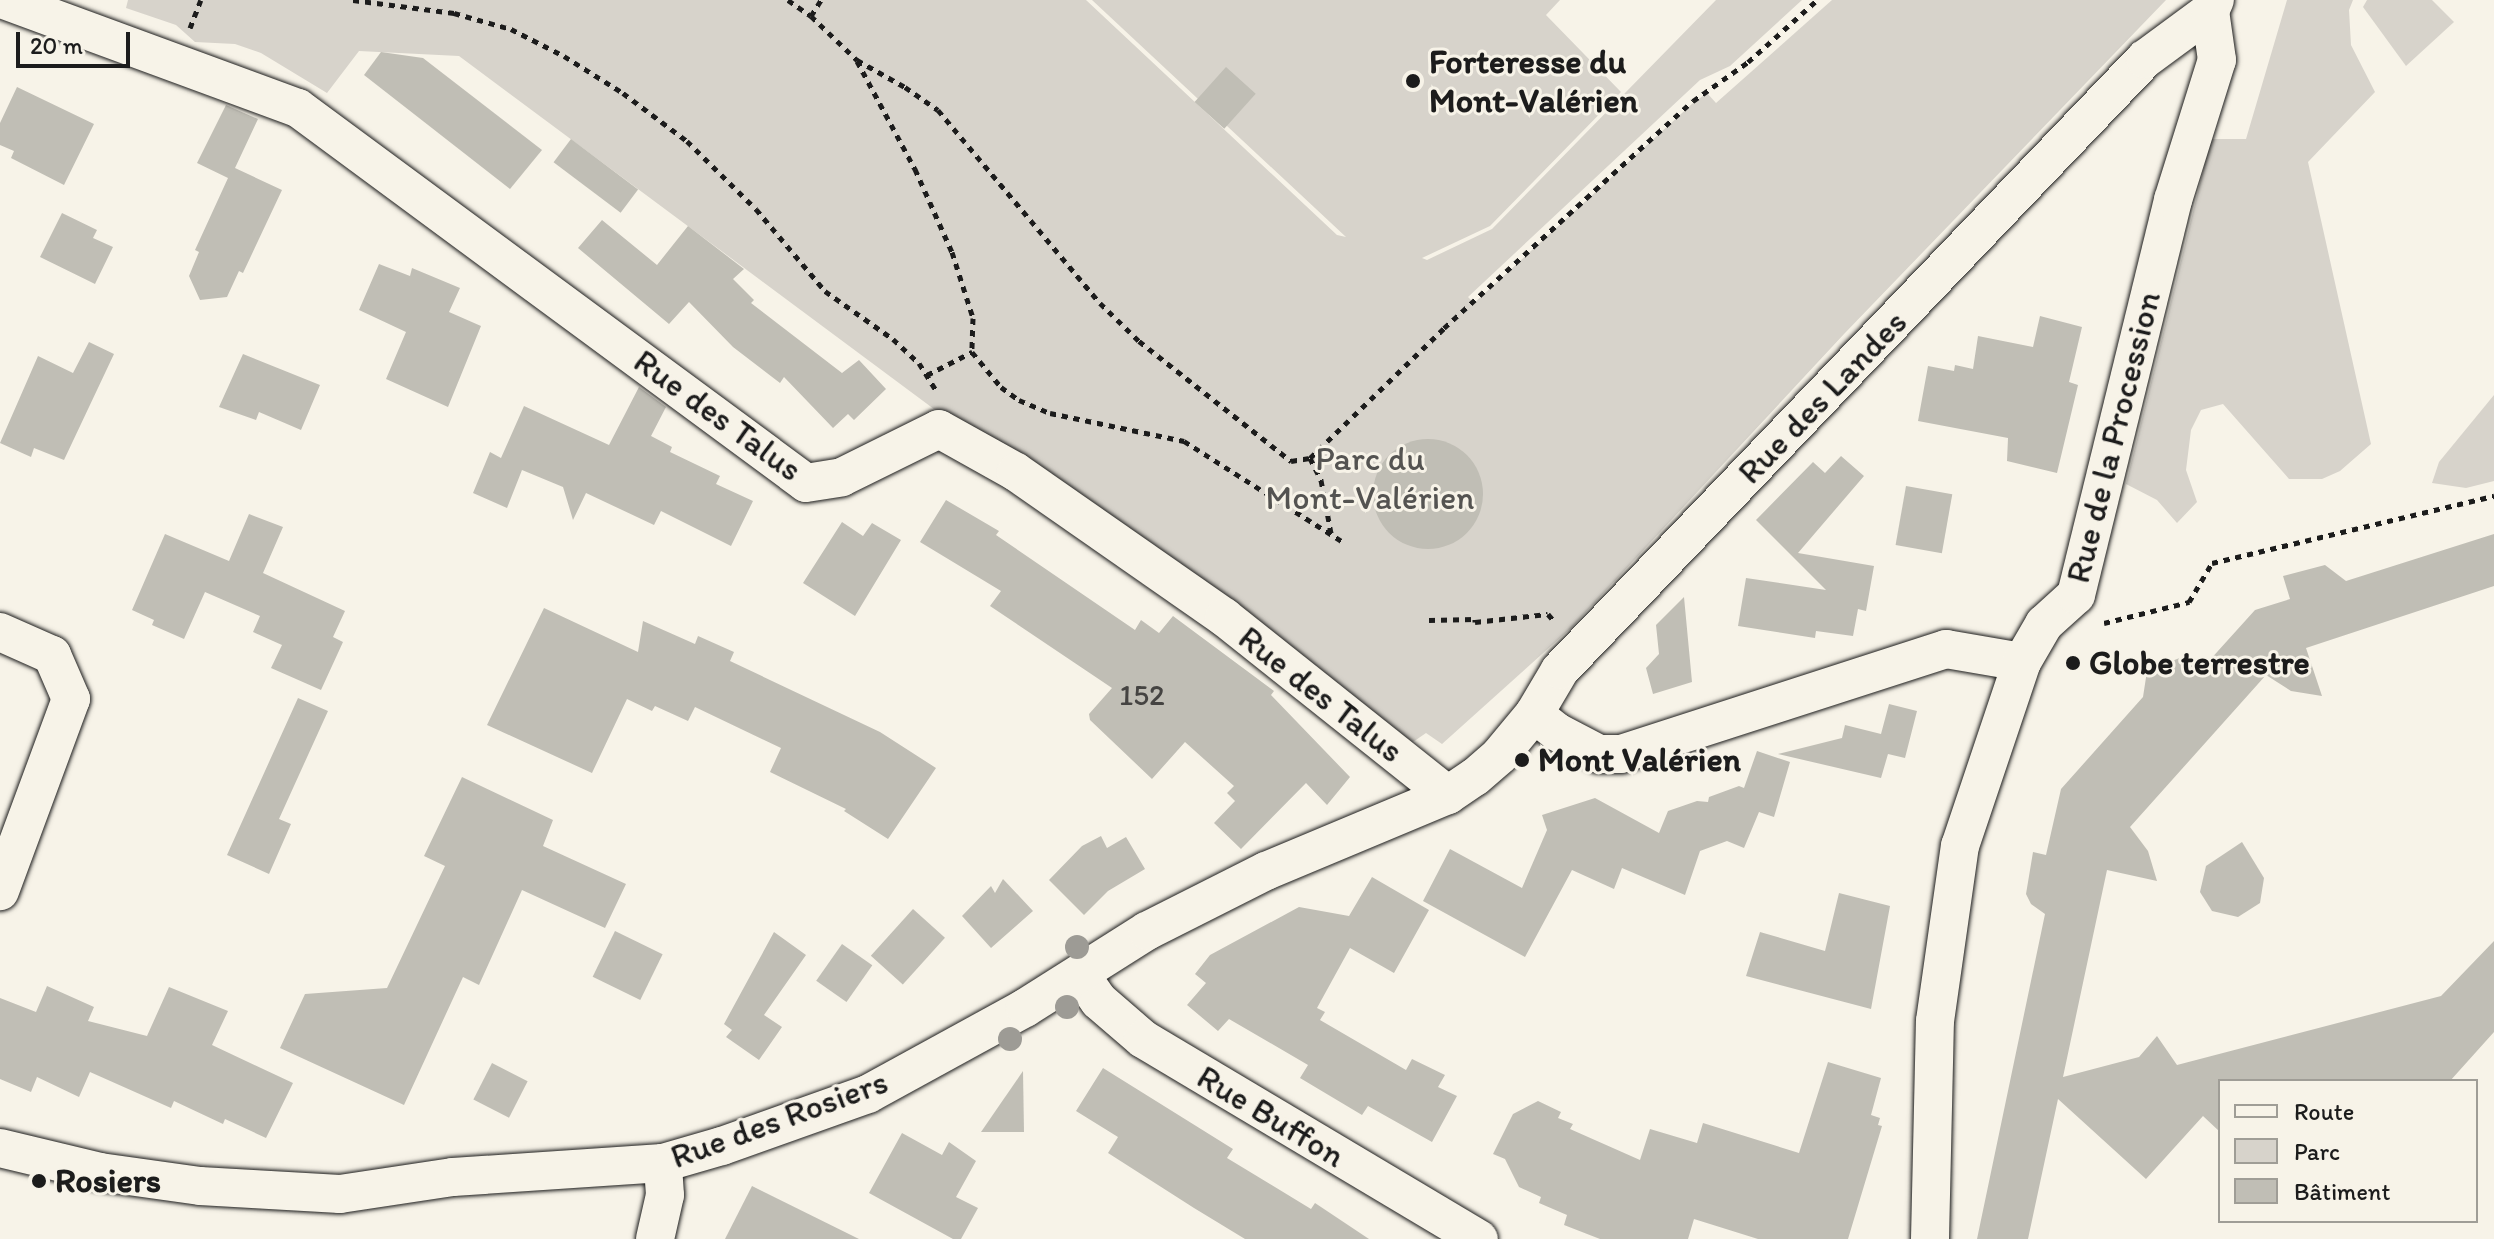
<!DOCTYPE html>
<html>
<head>
<meta charset="utf-8">
<style>
	body { margin:0 }
	#map { position:relative; width:2494px; height:1239px; overflow:hidden; background:#f7f3e8; font-family:Itim,sans-serif }
	div>[style] { position:absolute }
	[style*='--x'] { left:calc(var(--x)*1px); top:calc(var(--y)*1px); width:calc(var(--w)*1px); rotate:calc(var(--a)*1deg) }
	.green>* { inset:0; background:#d7d3cb }
	.building>* { inset:0; background:#c0beb5; transform-origin:0 0 }
	.round { border-radius:50% }
	.path>* { height:5px; margin-top:-2.5px; transform-origin:0; background:repeating-linear-gradient(90deg,#1c1c1c 0 6px,transparent 0 12px) }
	.roads { filter:drop-shadow(0 0 2px #1c1c1c) drop-shadow(0 0 2px #1c1c1c) }
	.street>* { height:38px; margin:-19px; padding:0 19px; transform-origin:19px; border-radius:19px; background:#f7f3e8 }
	.trees>* { width:24px; height:24px; margin:-12px; border-radius:50%; background:#9d9b95 }
	.dots>* { width:22px; height:22px; translate:-50% -50%; box-sizing:border-box; border:4px solid #f7f3e8; border-radius:50% }
	span { translate:-50% -50%; white-space:nowrap; text-align:center; line-height:1.15; -webkit-text-stroke:6px #f7f3e8; paint-order:stroke }
	.number-label { font-size:30px; color:#454442 }
	.number-label span { -webkit-text-stroke-width:0 }
	.poi-label { font-size:34px; color:#1c1c1c; font-weight:700 }
	.left { translate:0 -50%; text-align:left }
	.street-label { font-size:34px; color:#1c1c1c }
	.park-label { font-size:34px; color:#545351 }
	.legend { position:absolute; left:2218px; top:1079px; width:260px; height:144px; box-sizing:border-box; background:#f7f3e8; border:2px solid #9f9d96; margin:0; padding:10px 14px; list-style:none; font-size:24px; color:#1c1c1c }
	.legend li { display:flex; align-items:center; gap:16px; height:40px }
	.legend b { width:40px; border:2px solid #9f9d96 }
	.scale { position:absolute; left:16px; top:32px; width:114px; height:36px; box-sizing:border-box; border:4px solid #1c1c1c; border-top:0; padding-left:10px; font-size:24px; line-height:28px; white-space:nowrap; color:#1c1c1c; -webkit-text-stroke:6px #f7f3e8; paint-order:stroke }
</style>
</head>
<body>
<div id="map">
	<div class="green">
		<div style="clip-path:polygon(128px 0,1086px 0,1337px 235px,1346px 237px,1092px 0,1560px 0,1546px 15px,1621px 92px,1490px 226px,1422px 258px,1427px 260px,1492px 229px,1716px 0,1802px 0,1730px 66px,1700px 80px,1468px 297px,1474px 303px,1693px 103px,1707px 93px,1716px 103px,1832px 0,2166px 0,1844px 334px,1571px 628px,1442px 744px,1426px 733px,1397px 753px,459px 56px,359px 51px,327px 93px,261px 53px,235px 44px,195px 42px,176px 25px,126px 8px)"></div>
		<div style="clip-path:polygon(2287px 0,2353px 0,2349px 10px,2351px 45px,2375px 92px,2308px 162px,2371px 444px,2340px 471px,2322px 479px,2289px 479px,2223px 404px,2201px 410px,2191px 430px,2186px 470px,2197px 502px,2177px 523px,2157px 500px,2126px 484px,2211px 139px,2246px 139px)"></div>
		<div style="clip-path:polygon(2367px 0,2432px 0,2454px 22px,2406px 66px,2363px 7px)"></div>
		<div style="clip-path:polygon(2494px 395px,2494px 481px,2466px 488px,2432px 483px,2439px 462px)"></div>
	</div>
	<div class="building">
		<div style="clip-path:polygon(381px 52px,423px 58px,542px 150px,510px 189px,364px 75px)"></div>
		<div style="left:1226px;top:67px;width:40px;height:47px;rotate:42deg"></div>
		<div style="clip-path:polygon(17px 87px,94px 124px,64px 185px,11px 158px,14px 151px,0 145px,0 123px)"></div>
		<div style="clip-path:polygon(226px 105px,258px 119px,235px 168px,282px 190px,243px 273px,239px 271px,227px 297px,200px 300px,189px 276px,199px 252px,195px 250px,228px 178px,197px 163px)"></div>
		<div style="left:571px;top:139px;width:84px;height:29px;rotate:37deg"></div>
		<div style="clip-path:polygon(62px 213px,97px 230px,93px 238px,113px 247px,95px 284px,40px 257px)"></div>
		<div style="clip-path:polygon(602px 220px,657px 265px,688px 226px,744px 269px,733px 279px,754px 300px,751px 303px,842px 373px,859px 360px,886px 389px,854px 420px,848px 414px,833px 428px,784px 377px,780px 383px,733px 347px,689px 302px,669px 324px,578px 248px)"></div>
		<div style="clip-path:polygon(379px 264px,410px 276px,412px 268px,460px 288px,449px 312px,481px 326px,448px 407px,386px 379px,406px 332px,359px 310px)"></div>
		<div style="clip-path:polygon(2040px 316px,2082px 327px,2069px 382px,2078px 385px,2057px 473px,2007px 461px,2008px 438px,1918px 421px,1928px 366px,1954px 371px,1955px 365px,1973px 369px,1978px 336px,2033px 347px)"></div>
		<div style="clip-path:polygon(89px 342px,114px 354px,64px 460px,34px 448px,31px 457px,0 443px,38px 356px,73px 373px)"></div>
		<div style="clip-path:polygon(243px 354px,320px 385px,301px 430px,259px 412px,256px 420px,219px 407px)"></div>
		<div style="clip-path:polygon(639px 387px,666px 407px,651px 436px,672px 447px,670px 452px,720px 476px,716px 484px,753px 501px,731px 546px,661px 511px,654px 525px,586px 493px,573px 520px,563px 487px,522px 470px,507px 508px,473px 493px,490px 452px,501px 458px,524px 406px,609px 445px)"></div>
		<div class="round" style="left:1373px;top:439px;width:110px;height:110px"></div>
		<div style="clip-path:polygon(1841px 456px,1864px 476px,1798px 553px,1874px 566px,1866px 611px,1858px 609px,1853px 636px,1816px 631px,1815px 638px,1738px 626px,1746px 578px,1826px 590px,1756px 520px,1813px 462px,1825px 473px)"></div>
		<div style="left:1906px;top:486px;width:47px;height:60px;rotate:10deg"></div>
		<div style="clip-path:polygon(946px 500px,999px 531px,996px 535px,1135px 630px,1141px 620px,1159px 633px,1173px 616px,1274px 691px,1271px 695px,1350px 777px,1327px 805px,1306px 783px,1241px 849px,1214px 823px,1235px 801px,1227px 793px,1234px 786px,1185px 742px,1152px 779px,1090px 720px,1089px 714px,1112px 688px,990px 606px,1001px 591px,920px 542px)"></div>
		<div style="clip-path:polygon(249px 514px,283px 527px,263px 573px,345px 611px,333px 637px,343px 642px,321px 690px,271px 668px,282px 645px,253px 632px,260px 616px,205px 592px,184px 639px,152px 625px,154px 620px,132px 610px,165px 534px,229px 561px)"></div>
		<div style="clip-path:polygon(842px 522px,863px 536px,872px 523px,901px 540px,855px 616px,803px 583px)"></div>
		<div style="clip-path:polygon(2494px 534px,2494px 586px,2306px 648px,2322px 696px,2291px 691px,2266px 675px,2130px 827px,2148px 851px,2157px 881px,2107px 870px,2063px 1077px,2139px 1057px,2157px 1036px,2177px 1065px,2441px 996px,2494px 941px,2494px 1032px,2450px 1081px,2220px 1081px,2220px 1132px,2203px 1116px,2146px 1179px,2058px 1099px,2028px 1239px,1977px 1239px,2045px 914px,2031px 904px,2026px 894px,2033px 852px,2046px 855px,2061px 789px,2143px 697px,2147px 671px,2182px 657px,2199px 672px,2255px 610px,2290px 599px,2283px 576px,2325px 565px,2346px 581px)"></div>
		<div style="clip-path:polygon(1684px 597px,1692px 682px,1653px 694px,1646px 668px,1659px 654px,1656px 625px)"></div>
		<div style="clip-path:polygon(544px 608px,638px 652px,643px 621px,695px 644px,698px 636px,734px 652px,730px 661px,880px 732px,936px 768px,888px 839px,844px 811px,846px 809px,770px 772px,781px 748px,695px 707px,688px 721px,655px 706px,652px 711px,627px 699px,592px 773px,487px 725px)"></div>
		<div style="clip-path:polygon(298px 698px,328px 711px,279px 819px,291px 824px,269px 874px,227px 855px)"></div>
		<div style="clip-path:polygon(1889px 704px,1917px 711px,1905px 758px,1888px 754px,1881px 778px,1778px 754px,1842px 738px,1845px 725px,1881px 734px)"></div>
		<div style="clip-path:polygon(1757px 751px,1790px 762px,1774px 817px,1759px 812px,1744px 848px,1727px 841px,1700px 851px,1685px 895px,1622px 868px,1614px 889px,1572px 870px,1525px 957px,1423px 901px,1450px 849px,1522px 888px,1547px 830px,1542px 815px,1595px 798px,1659px 833px,1668px 811px,1697px 801px,1708px 802px,1709px 797px,1739px 786px,1744px 788px)"></div>
		<div style="clip-path:polygon(462px 777px,553px 820px,543px 846px,626px 884px,605px 928px,522px 890px,479px 985px,463px 977px,404px 1105px,280px 1048px,305px 994px,387px 988px,445px 866px,424px 856px)"></div>
		<div style="clip-path:polygon(1101px 836px,1107px 848px,1126px 837px,1145px 869px,1108px 891px,1084px 915px,1049px 880px,1082px 846px)"></div>
		<div style="clip-path:polygon(2242px 842px,2264px 878px,2260px 903px,2238px 917px,2212px 911px,2200px 892px,2206px 866px)"></div>
		<div style="clip-path:polygon(1372px 877px,1429px 910px,1394px 973px,1350px 948px,1317px 1008px,1325px 1012px,1320px 1020px,1406px 1070px,1412px 1059px,1445px 1075px,1438px 1087px,1457px 1096px,1432px 1142px,1368px 1106px,1362px 1115px,1300px 1078px,1308px 1065px,1229px 1019px,1218px 1031px,1187px 1005px,1206px 983px,1195px 974px,1210px 955px,1299px 907px,1349px 916px)"></div>
		<div style="clip-path:polygon(1003px 879px,1033px 911px,991px 948px,962px 916px,991px 886px,995px 893px)"></div>
		<div style="clip-path:polygon(1839px 893px,1890px 906px,1871px 1009px,1746px 976px,1760px 932px,1825px 951px)"></div>
		<div style="left:913px;top:909px;width:43px;height:63px;rotate:42deg"></div>
		<div style="left:615px;top:931px;width:53px;height:51px;rotate:26deg"></div>
		<div style="clip-path:polygon(774px 932px,806px 955px,764px 1015px,782px 1027px,759px 1060px,726px 1037px,732px 1030px,724px 1024px)"></div>
		<div style="left:842px;top:944px;width:37px;height:45px;rotate:35deg"></div>
		<div style="clip-path:polygon(47px 986px,94px 1007px,88px 1021px,147px 1036px,169px 987px,228px 1011px,212px 1045px,293px 1083px,266px 1138px,225px 1119px,223px 1124px,174px 1101px,171px 1108px,90px 1072px,79px 1097px,37px 1077px,31px 1092px,0 1079px,0 998px,36px 1012px)"></div>
		<div style="clip-path:polygon(1828px 1062px,1881px 1078px,1871px 1115px,1880px 1118px,1878px 1125px,1882px 1126px,1848px 1239px,1758px 1239px,1694px 1219px,1688px 1239px,1600px 1239px,1564px 1225px,1567px 1215px,1539px 1203px,1541px 1197px,1519px 1187px,1505px 1159px,1493px 1154px,1513px 1114px,1538px 1101px,1561px 1112px,1558px 1118px,1573px 1124px,1570px 1129px,1640px 1160px,1650px 1129px,1697px 1143px,1703px 1123px,1799px 1153px)"></div>
		<div style="left:492px;top:1063px;width:40px;height:41px;rotate:27deg"></div>
		<div style="clip-path:polygon(1103px 1068px,1233px 1149px,1227px 1158px,1311px 1209px,1315px 1203px,1369px 1239px,1245px 1239px,1194px 1208px,1108px 1153px,1118px 1137px,1076px 1111px)"></div>
		<div style="clip-path:polygon(1023px 1071px,1024px 1132px,981px 1132px)"></div>
		<div style="clip-path:polygon(902px 1133px,942px 1155px,949px 1142px,976px 1161px,956px 1197px,978px 1208px,961px 1239px,953px 1239px,869px 1193px)"></div>
		<div style="clip-path:polygon(752px 1186px,859px 1239px,725px 1239px)"></div>
	</div>
	<div class="path">
		<div style="--x:353;--y:0;--w:102;--a:7.3"></div>
		<div style="--x:454;--y:13;--w:59;--a:15.7"></div>
		<div style="--x:511;--y:29;--w:59;--a:27"></div>
		<div style="--x:564;--y:56;--w:70;--a:32.1"></div>
		<div style="--x:623;--y:93;--w:80;--a:36.9"></div>
		<div style="--x:687;--y:141;--w:97;--a:44.6"></div>
		<div style="--x:756;--y:209;--w:107;--a:49.9"></div>
		<div style="--x:825;--y:291;--w:83;--a:35.2"></div>
		<div style="--x:893;--y:339;--w:35;--a:43"></div>
		<div style="--x:919;--y:363;--w:34;--a:58"></div>
		<div style="--x:788;--y:0;--w:28;--a:35"></div>
		<div style="--x:811;--y:16;--w:64;--a:43.7"></div>
		<div style="--x:857;--y:60;--w:55;--a:29.4"></div>
		<div style="--x:905;--y:87;--w:40;--a:34.9"></div>
		<div style="--x:938;--y:110;--w:252;--a:50"></div>
		<div style="--x:1100;--y:303;--w:54;--a:44.3"></div>
		<div style="--x:1139;--y:341;--w:194;--a:38.3"></div>
		<div style="--x:1291;--y:461;--w:19;--a:-9"></div>
		<div style="--x:1310;--y:458;--w:187;--a:-44.1"></div>
		<div style="--x:1444;--y:328;--w:337;--a:-42.4"></div>
		<div style="--x:1693;--y:101;--w:67;--a:-35.3"></div>
		<div style="--x:1748;--y:62;--w:93;--a:-41.9"></div>
		<div style="--x:811;--y:16;--w:19;--a:-58"></div>
		<div style="--x:190;--y:28;--w:30;--a:-69"></div>
		<div style="--x:857;--y:61;--w:123;--a:61.8"></div>
		<div style="--x:915;--y:169;--w:91;--a:66"></div>
		<div style="--x:952;--y:252;--w:69;--a:72.3"></div>
		<div style="--x:973;--y:318;--w:34;--a:92"></div>
		<div style="--x:972;--y:352;--w:45;--a:50.4"></div>
		<div style="--x:1001;--y:387;--w:22;--a:36"></div>
		<div style="--x:1019;--y:400;--w:34;--a:23"></div>
		<div style="--x:1050;--y:413;--w:137;--a:11.8"></div>
		<div style="--x:1184;--y:441;--w:191;--a:32.4"></div>
		<div style="--x:927;--y:375;--w:51;--a:-27.1"></div>
		<div style="--x:1310;--y:458;--w:25;--a:63"></div>
		<div style="--x:1321;--y:480;--w:54;--a:79.3"></div>
		<div style="--x:1429;--y:620;--w:46;--a:-1.2"></div>
		<div style="--x:1475;--y:619;--w:3;--a:90"></div>
		<div style="--x:1475;--y:622;--w:73;--a:-6.3"></div>
		<div style="--x:1548;--y:614;--w:9;--a:49"></div>
		<div style="--x:2104;--y:623;--w:88;--a:-13.9"></div>
		<div style="--x:2189;--y:602;--w:45;--a:-59.5"></div>
		<div style="--x:2212;--y:563;--w:290;--a:-13.4"></div>
	</div>
	<div class="roads">
		<div class="street">
			<div style="--x:4;--y:0;--w:313;--a:20.2"></div>
			<div style="--x:298;--y:108;--w:631;--a:36.43"></div>
			<div style="--x:806;--y:483;--w:36;--a:-9"></div>
			<div style="--x:842;--y:477;--w:108;--a:-26.3"></div>
			<div style="--x:939;--y:429;--w:88;--a:29.2"></div>
			<div style="--x:1016;--y:472;--w:254;--a:34.9"></div>
			<div style="--x:1224;--y:617;--w:286;--a:38.5"></div>
			<div style="--x:0;--y:632;--w:57;--a:23.9"></div>
			<div style="--x:52;--y:655;--w:48;--a:66.6"></div>
			<div style="--x:71;--y:699;--w:205;--a:110.3"></div>
			<div style="--x:1534;--y:714;--w:29;--a:38"></div>
			<div style="--x:1557;--y:732;--w:47;--a:27.6"></div>
			<div style="--x:1599;--y:754;--w:22;--a:0"></div>
			<div style="--x:1621;--y:754;--w:342;--a:-17.9"></div>
			<div style="--x:1946;--y:649;--w:77;--a:9.7"></div>
			<div style="--x:1080;--y:974;--w:33;--a:55"></div>
			<div style="--x:1099;--y:1001;--w:58;--a:40.8"></div>
			<div style="--x:1143;--y:1039;--w:391;--a:30.8"></div>
			<div style="--x:0;--y:1148;--w:103;--a:13.5"></div>
			<div style="--x:100;--y:1172;--w:101;--a:8"></div>
			<div style="--x:200;--y:1186;--w:140;--a:3.3"></div>
			<div style="--x:340;--y:1194;--w:114;--a:-8.6"></div>
			<div style="--x:453;--y:1177;--w:210;--a:-3.8"></div>
			<div style="--x:663;--y:1163;--w:61;--a:-16.1"></div>
			<div style="--x:722;--y:1146;--w:155;--a:-19.6"></div>
			<div style="--x:868;--y:1094;--w:179;--a:-28.7"></div>
			<div style="--x:1025;--y:1008;--w:144;--a:-32.3"></div>
			<div style="--x:1147;--y:931;--w:133;--a:-26.8"></div>
			<div style="--x:1266;--y:871;--w:197;--a:-22.7"></div>
			<div style="--x:1448;--y:795;--w:32;--a:-34"></div>
			<div style="--x:1475;--y:777;--w:33;--a:-41"></div>
			<div style="--x:1500;--y:755;--w:53;--a:-50.3"></div>
			<div style="--x:1534;--y:714;--w:51;--a:-59.4"></div>
			<div style="--x:1560;--y:670;--w:846;--a:-46.25"></div>
			<div style="--x:2145;--y:59;--w:81;--a:-36.4"></div>
			<div style="--x:655;--y:1239;--w:45;--a:-77.2"></div>
			<div style="--x:665;--y:1195;--w:32;--a:-94"></div>
			<div style="--x:1930;--y:1239;--w:218;--a:-88.7"></div>
			<div style="--x:1935;--y:1021;--w:177;--a:-81.9"></div>
			<div style="--x:1960;--y:846;--w:194;--a:-71.4"></div>
			<div style="--x:2022;--y:662;--w:44;--a:-59.9"></div>
			<div style="--x:2044;--y:624;--w:43;--a:-42.2"></div>
			<div style="--x:2076;--y:595;--w:407;--a:-76.2"></div>
			<div style="--x:2173;--y:200;--w:147;--a:-72.6"></div>
			<div style="--x:2217;--y:60;--w:49;--a:-98.1"></div>
			<div style="--x:2210;--y:11;--w:12;--a:-66"></div>
		</div>
	</div>
	<div class="trees">
		<div style="left:1077px;top:947px"></div>
		<div style="left:1067px;top:1007px"></div>
		<div style="left:1010px;top:1039px"></div>
	</div>
	<div class="dots">
		<div style="left:1413px;top:81px;background:#1c1c1c"></div>
		<div style="left:2073px;top:663px;background:#1c1c1c"></div>
		<div style="left:1522px;top:760px;background:#1c1c1c"></div>
		<div style="left:39px;top:1181px;background:#1c1c1c"></div>
	</div>
	<div class="number-label">
		<span style="left:1142px;top:695px">152</span>
	</div>
	<div class="poi-label">
		<span class="left" style="left:1429px;top:81px">Forteresse du<br>Mont-Valérien</span>
		<span class="left" style="left:2089px;top:663px">Globe terrestre</span>
		<span class="left" style="left:1538px;top:760px">Mont Valérien</span>
		<span class="left" style="left:55px;top:1181px">Rosiers</span>
	</div>
	<div class="street-label">
		<span style="left:1822px;top:397px;rotate:-46deg">Rue des Landes</span>
		<span style="left:718px;top:415px;rotate:36deg">Rue des Talus</span>
		<span style="left:2113px;top:437px;rotate:-76deg">Rue de la Procession</span>
		<span style="left:1321px;top:694px;rotate:38deg">Rue des Talus</span>
		<span style="left:1271px;top:1116px;rotate:31deg">Rue Buffon</span>
		<span style="left:779px;top:1119px;rotate:-20deg">Rue des Rosiers</span>
	</div>
	<div class="park-label">
		<span style="left:1370px;top:478px">Parc du<br>Mont-Valérien</span>
	</div>
	<ul class="legend">
	<li><b style="height:10px;background:#f7f3e8"></b>Route</li>
	<li><b style="height:22px;background:#d7d3cb"></b>Parc</li>
	<li><b style="height:22px;background:#c0beb5"></b>Bâtiment</li>
	</ul>
	<div class="scale">20 m</div>
</div>
</body>
</html>
